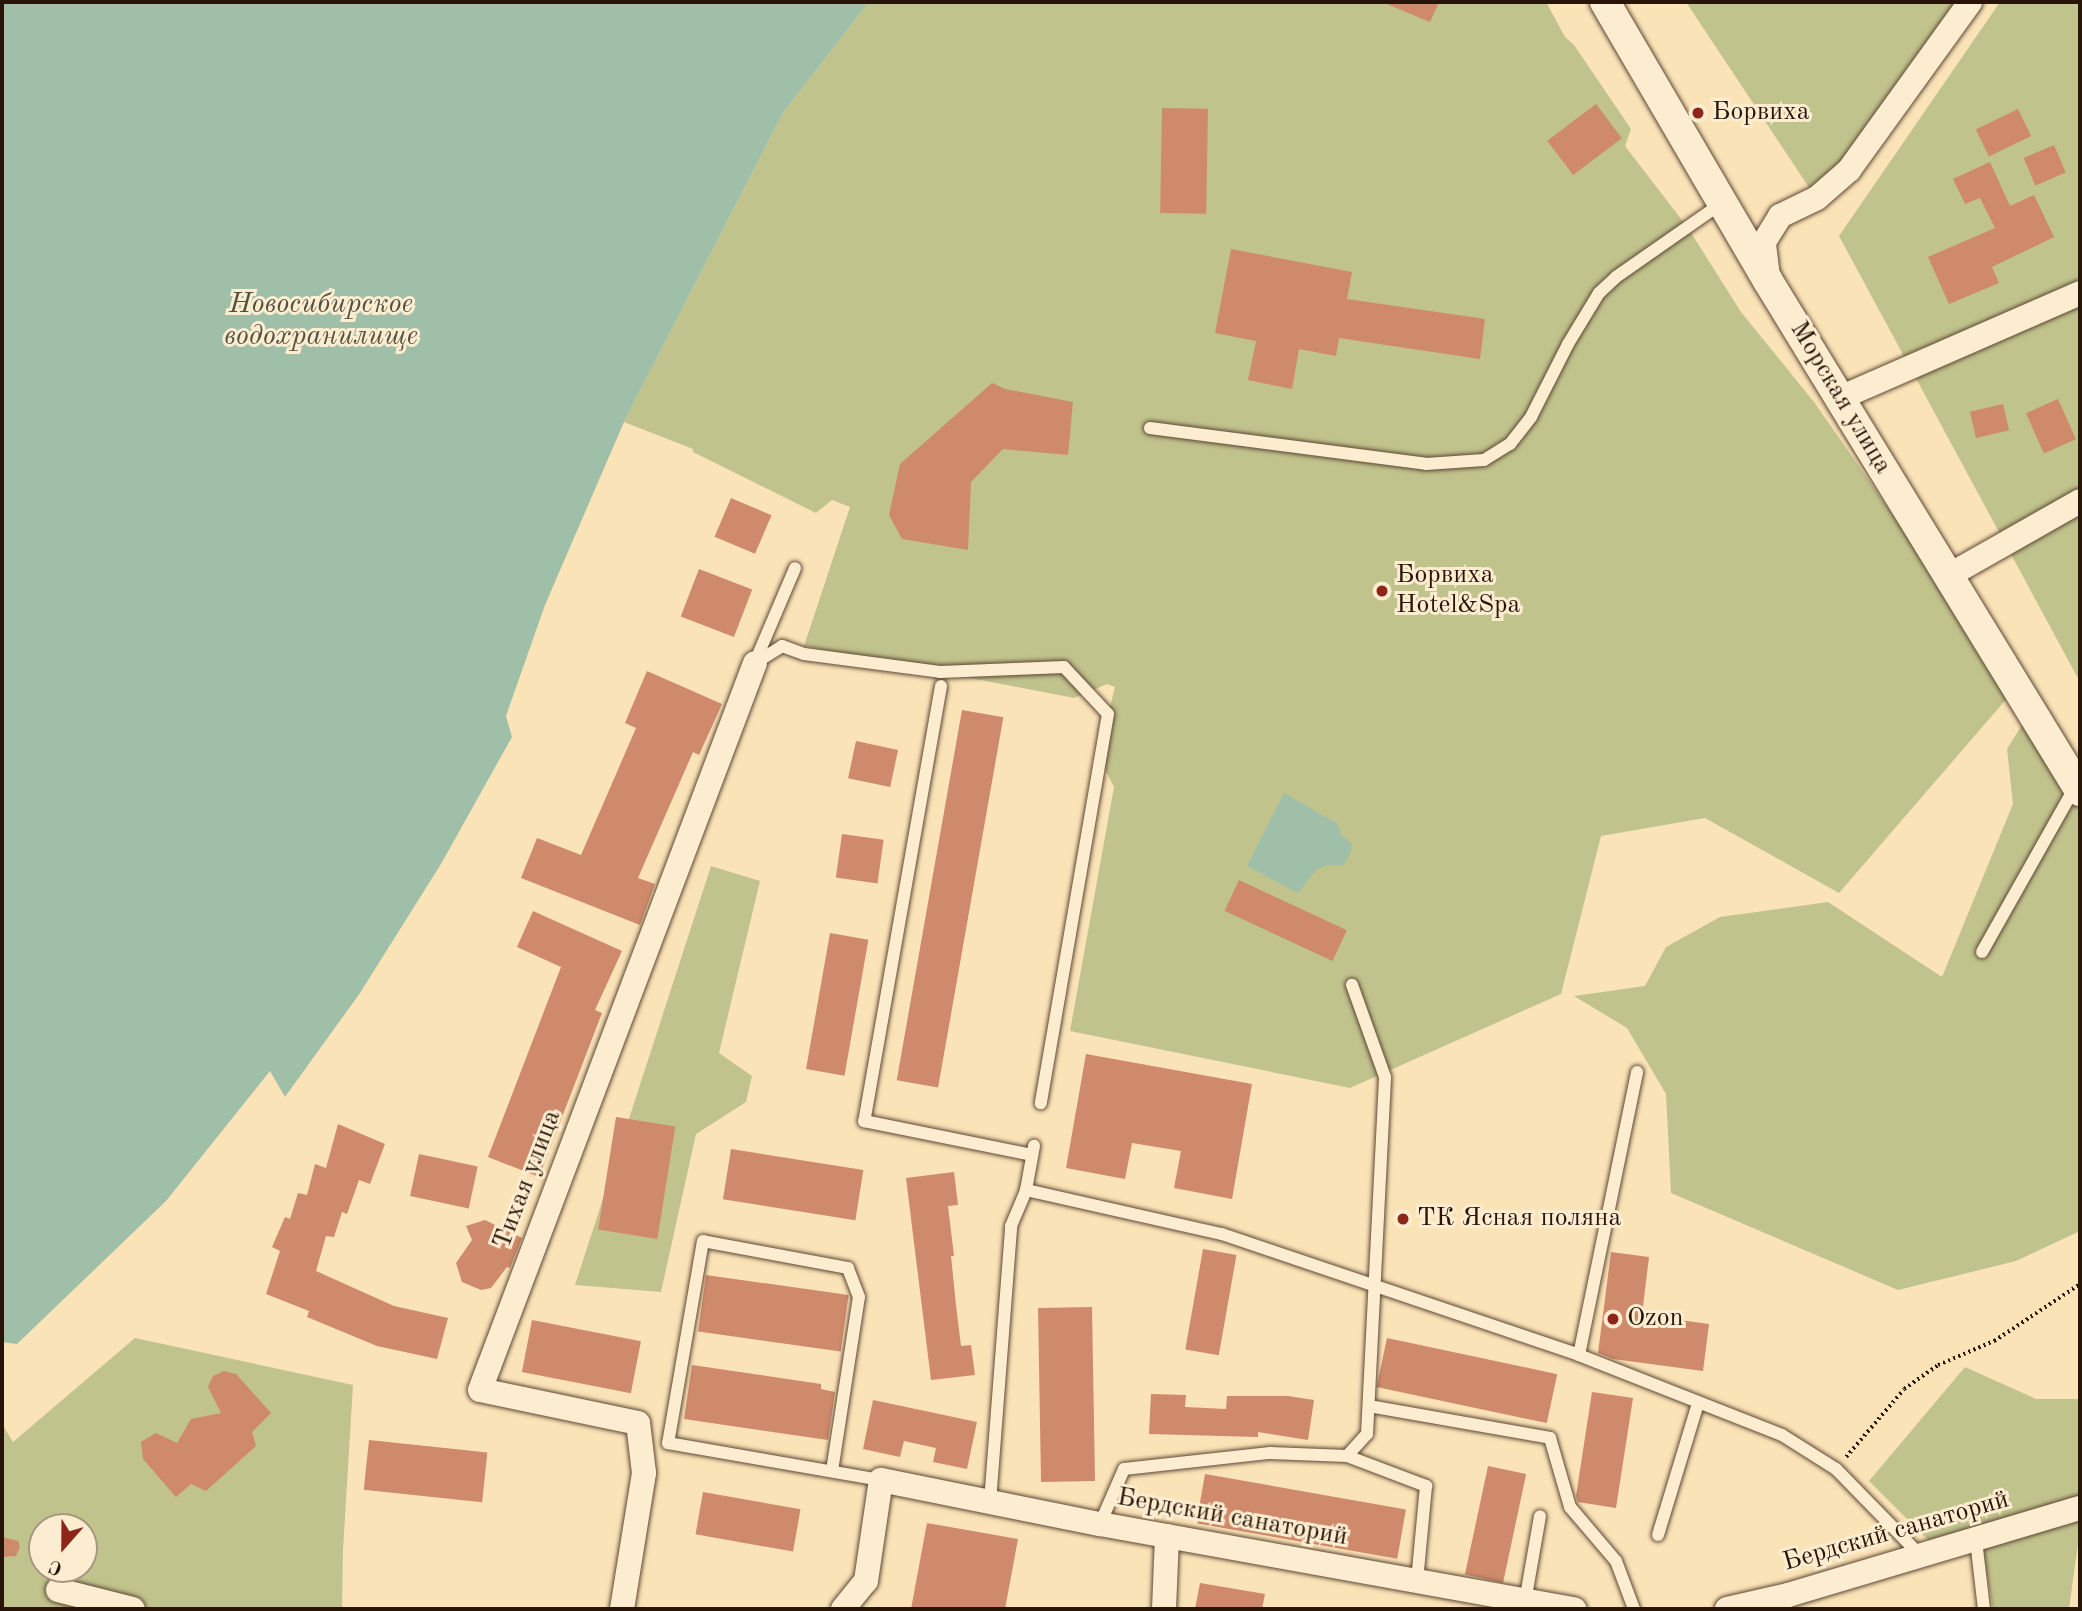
<!DOCTYPE html>
<html>
<head>
<meta charset="utf-8">
<style>
	body { margin:0 }
	#map { position:relative; width:2082px; height:1611px; overflow:hidden; background:#fbe3b8; font-family:"Old Standard TT",serif }
	div>[style] { position:absolute }
	[style*='--x'] { left:calc(var(--x)*1px); top:calc(var(--y)*1px); width:calc(var(--w)*1px); rotate:calc(var(--a)*1deg) }
	.green>* { inset:0; background:#c1c38d }
	.water>* { inset:0; background:#a0bfa9 }
	.building>* { inset:0; background:#cf896b; transform-origin:0 0 }
	.path>* { height:3.5px; margin-top:-1.75px; transform-origin:0; background:repeating-linear-gradient(90deg,#281508 0 2px,transparent 0 5.5px) }
	.roads { filter:drop-shadow(0 0 2px #5d4834) drop-shadow(0 0 2px #5d4834) }
	.service>* { height:12px; margin:-6px; padding:0 6px; transform-origin:6px; border-radius:6px; background:#fcedd1 }
	.minor>* { height:24px; margin:-12px; padding:0 12px; transform-origin:12px; border-radius:12px; background:#fcedd1 }
	.tertiary>* { height:30px; margin:-15px; padding:0 15px; transform-origin:15px; border-radius:15px; background:#fcedd1 }
	.dots>* { width:19px; height:19px; translate:-50% -50%; box-sizing:border-box; border:4px solid #fcedd1; border-radius:50% }
	span { translate:-50% -50%; white-space:nowrap; text-align:center; line-height:1.15; -webkit-text-stroke:6px #fcedd1; paint-order:stroke }
	.poi-label { font-size:26px; color:#281508 }
	.left { translate:0 -50%; text-align:left }
	.street-label { font-size:26px; color:#281508 }
	.water-label { font-size:28px; color:#525040; font-style:italic }
	.frame { position:absolute; inset:0; border:4px solid #281508; pointer-events:none }
	.north { position:absolute; left:28px; top:1513px; width:70px; height:70px; box-sizing:border-box; background:#fcedd1; border:2px solid #a79781; border-radius:50%; rotate:201deg; font-size:19px; font-weight:700; line-height:28px; text-align:center; color:#281508 }
	.north::after { content:''; display:block; margin:auto; width:24px; height:32px; background:#8f2418; clip-path:polygon(50% 0,100% 100%,50% 72%,0 100%) }
</style>
</head>
<body>
<div id="map">
	<div class="green">
		<div style="clip-path:polygon(869px 2px,1546px 2px,1565px 37px,1574px 45px,1631px 129px,1625px 146px,1688px 228px,1741px 312px,1814px 402px,1907px 535px,2009px 696px,1839px 893px,1705px 818px,1601px 836px,1561px 994px,1350px 1088px,1070px 1031px,1114px 787px,1098px 755px,1115px 687px,1107px 684px,1074px 698px,804px 646px,850px 507px,832px 500px,816px 513px,693px 452px,693px 449px,624px 422px,783px 113px)"></div>
		<div style="clip-path:polygon(1686px 2px,1955px 2px,1816px 198px)"></div>
		<div style="clip-path:polygon(2000px 2px,2080px 2px,2080px 682px,1839px 236px)"></div>
		<div style="clip-path:polygon(2025px 720px,2080px 811px,2080px 1231px,2016px 1261px,1898px 1290px,1671px 1193px,1666px 1094px,1627px 1028px,1574px 996px,1645px 986px,1666px 947px,1720px 917px,1828px 902px,1942px 977px,2013px 804px,2007px 749px)"></div>
		<div style="clip-path:polygon(711px 866px,760px 881px,719px 1053px,752px 1076px,746px 1102px,696px 1134px,661px 1292px,575px 1285px)"></div>
		<div style="clip-path:polygon(evenodd,135px 1338px,353px 1385px,343px 1550px,342px 1609px,2px 1609px,2px 1424px,13px 1442px,135px 1338px,42px 1527px,84px 1527px,84px 1569px,42px 1569px,42px 1527px)"></div>
		<div style="clip-path:polygon(1965px 1367px,2036px 1399px,2080px 1399px,2080px 1529px,2069px 1609px,1993px 1609px,1979px 1526px,1928px 1540px,1869px 1481px)"></div>
	</div>
	<div class="water">
		<div style="clip-path:polygon(2px 2px,869px 2px,783px 113px,624px 422px,545px 605px,506px 716px,512px 737px,441px 864px,360px 993px,285px 1097px,270px 1071px,166px 1201px,17px 1344px,2px 1342px)"></div>
		<div style="clip-path:polygon(1284px 793px,1338px 824px,1341px 835px,1351px 843px,1352px 849px,1344px 865px,1327px 865px,1316px 870px,1298px 893px,1247px 866px)"></div>
	</div>
	<div class="building">
		<div style="clip-path:polygon(1382px 2px,1439px 2px,1430px 22px)"></div>
		<div style="left:1596px;top:104px;width:43px;height:61px;rotate:53deg"></div>
		<div style="left:1162px;top:108px;width:46px;height:105px;rotate:1deg"></div>
		<div style="left:2018px;top:109px;width:30px;height:47px;rotate:64deg"></div>
		<div style="left:2054px;top:145px;width:30px;height:33px;rotate:67deg"></div>
		<div style="clip-path:polygon(1990px 162px,2010px 206px,2034px 195px,2054px 237px,1992px 267px,1999px 283px,1949px 304px,1928px 257px,1995px 228px,1980px 198px,1965px 204px,1953px 179px)"></div>
		<div style="clip-path:polygon(1231px 249px,1352px 272px,1347px 299px,1485px 319px,1480px 359px,1339px 338px,1336px 356px,1299px 349px,1292px 389px,1248px 380px,1256px 341px,1215px 333px)"></div>
		<div style="clip-path:polygon(992px 383px,1005px 389px,1073px 402px,1068px 455px,1003px 449px,971px 482px,968px 550px,902px 539px,889px 515px,900px 464px)"></div>
		<div style="left:2058px;top:399px;width:44px;height:35px;rotate:66deg"></div>
		<div style="left:2003px;top:404px;width:27px;height:34px;rotate:77deg"></div>
		<div style="left:731px;top:498px;width:44px;height:42px;rotate:23deg"></div>
		<div style="left:699px;top:569px;width:57px;height:51px;rotate:21deg"></div>
		<div style="clip-path:polygon(647px 671px,722px 704px,699px 755px,693px 752px,638px 878px,655px 884px,640px 925px,521px 878px,537px 838px,581px 855px,636px 728px,625px 723px)"></div>
		<div style="left:962px;top:710px;width:42px;height:376px;rotate:10deg"></div>
		<div style="left:856px;top:741px;width:43px;height:38px;rotate:12deg"></div>
		<div style="left:842px;top:834px;width:42px;height:44px;rotate:8deg"></div>
		<div style="left:1239px;top:880px;width:119px;height:34px;rotate:25deg"></div>
		<div style="clip-path:polygon(533px 911px,622px 951px,595px 1010px,602px 1013px,539px 1177px,488px 1157px,561px 967px,517px 947px)"></div>
		<div style="left:830px;top:933px;width:39px;height:138px;rotate:10deg"></div>
		<div style="clip-path:polygon(1086px 1054px,1252px 1084px,1232px 1199px,1174px 1188px,1181px 1151px,1132px 1143px,1125px 1179px,1066px 1168px)"></div>
		<div style="left:616px;top:1117px;width:60px;height:114px;rotate:9deg"></div>
		<div style="clip-path:polygon(338px 1124px,385px 1144px,370px 1184px,359px 1180px,347px 1214px,342px 1212px,334px 1237px,326px 1236px,316px 1271px,394px 1306px,448px 1318px,437px 1359px,377px 1346px,307px 1317px,309px 1311px,266px 1294px,280px 1251px,272px 1247px,285px 1217px,290px 1219px,298px 1193px,307px 1195px,315px 1164px,326px 1168px)"></div>
		<div style="left:731px;top:1149px;width:134px;height:51px;rotate:9deg"></div>
		<div style="left:419px;top:1154px;width:60px;height:43px;rotate:12deg"></div>
		<div style="clip-path:polygon(954px 1172px,958px 1205px,948px 1206px,954px 1256px,951px 1256px,956px 1305px,961px 1346px,971px 1345px,975px 1375px,931px 1380px,906px 1178px)"></div>
		<div style="clip-path:polygon(485px 1220px,522px 1238px,510px 1268px,507px 1267px,491px 1288px,481px 1290px,462px 1282px,456px 1263px,472px 1240px,466px 1226px)"></div>
		<div style="left:1203px;top:1249px;width:34px;height:102px;rotate:10deg"></div>
		<div style="clip-path:polygon(1611px 1252px,1649px 1257px,1642px 1315px,1709px 1324px,1703px 1371px,1613px 1359px,1598px 1353px)"></div>
		<div style="left:706px;top:1275px;width:144px;height:57px;rotate:8deg"></div>
		<div style="left:1092px;top:1307px;width:174px;height:54px;rotate:89deg"></div>
		<div style="left:532px;top:1320px;width:111px;height:53px;rotate:11deg"></div>
		<div style="left:1387px;top:1338px;width:174px;height:50px;rotate:12deg"></div>
		<div style="clip-path:polygon(692px 1365px,821px 1384px,821px 1389px,835px 1392px,828px 1440px,684px 1419px)"></div>
		<div style="clip-path:polygon(224px 1371px,236px 1374px,271px 1413px,252px 1432px,256px 1446px,206px 1491px,191px 1484px,176px 1497px,143px 1459px,141px 1442px,156px 1433px,177px 1443px,191px 1419px,221px 1413px,208px 1387px,213px 1376px)"></div>
		<div style="clip-path:polygon(1592px 1392px,1633px 1398px,1616px 1508px,1578px 1502px,1576px 1496px)"></div>
		<div style="clip-path:polygon(1151px 1394px,1186px 1395px,1185px 1407px,1226px 1409px,1227px 1396px,1288px 1396px,1314px 1400px,1308px 1440px,1258px 1432px,1258px 1437px,1149px 1434px)"></div>
		<div style="clip-path:polygon(873px 1400px,977px 1422px,967px 1469px,933px 1462px,936px 1448px,904px 1441px,900px 1457px,863px 1449px)"></div>
		<div style="left:369px;top:1440px;width:119px;height:50px;rotate:6deg"></div>
		<div style="left:1488px;top:1466px;width:39px;height:111px;rotate:12deg"></div>
		<div style="left:1205px;top:1474px;width:204px;height:50px;rotate:10deg"></div>
		<div style="left:703px;top:1492px;width:99px;height:43px;rotate:10deg"></div>
		<div style="clip-path:polygon(927px 1523px,1018px 1539px,1005px 1609px,911px 1609px)"></div>
		<div style="clip-path:polygon(2px 1537px,18px 1541px,20px 1547px,16px 1556px,2px 1557px)"></div>
		<div style="clip-path:polygon(1200px 1583px,1265px 1594px,1262px 1609px,1195px 1609px)"></div>
	</div>
	<div class="path">
		<div style="--x:1846;--y:1457;--w:89;--a:-49.5"></div>
		<div style="--x:1904;--y:1389;--w:42;--a:-35.2"></div>
		<div style="--x:1938;--y:1365;--w:61;--a:-23.2"></div>
		<div style="--x:1994;--y:1341;--w:103;--a:-33.5"></div>
	</div>
	<div class="roads">
		<div class="service">
			<div style="--x:1150;--y:428;--w:278;--a:7.4"></div>
			<div style="--x:1426;--y:464;--w:58;--a:-3.9"></div>
			<div style="--x:1484;--y:460;--w:31;--a:-32"></div>
			<div style="--x:1510;--y:444;--w:34;--a:-52"></div>
			<div style="--x:1531;--y:417;--w:82;--a:-63.1"></div>
			<div style="--x:1568;--y:344;--w:60;--a:-58.7"></div>
			<div style="--x:1599;--y:293;--w:23;--a:-43"></div>
			<div style="--x:1616;--y:277;--w:129;--a:-34.9"></div>
			<div style="--x:755;--y:662;--w:102;--a:-66.9"></div>
			<div style="--x:755;--y:663;--w:32;--a:-32"></div>
			<div style="--x:782;--y:646;--w:23;--a:20"></div>
			<div style="--x:804;--y:654;--w:137;--a:7.5"></div>
			<div style="--x:940;--y:672;--w:124;--a:-2.3"></div>
			<div style="--x:1064;--y:667;--w:64;--a:46.9"></div>
			<div style="--x:1108;--y:714;--w:395;--a:99.8"></div>
			<div style="--x:941;--y:686;--w:442;--a:100"></div>
			<div style="--x:864;--y:1121;--w:171;--a:11.4"></div>
			<div style="--x:1982;--y:952;--w:192;--a:-60.6"></div>
			<div style="--x:1026;--y:1190;--w:45;--a:-79.7"></div>
			<div style="--x:1579;--y:1355;--w:289;--a:-78.4"></div>
			<div style="--x:1369;--y:1406;--w:184;--a:10"></div>
			<div style="--x:1550;--y:1438;--w:72;--a:73.8"></div>
			<div style="--x:1570;--y:1507;--w:71;--a:49.6"></div>
			<div style="--x:1616;--y:1561;--w:51;--a:69.4"></div>
			<div style="--x:1347;--y:1456;--w:85;--a:20.8"></div>
			<div style="--x:1426;--y:1486;--w:96;--a:95.4"></div>
			<div style="--x:832;--y:1471;--w:176;--a:-81.2"></div>
			<div style="--x:859;--y:1297;--w:31;--a:-111"></div>
			<div style="--x:848;--y:1268;--w:147;--a:-169.5"></div>
			<div style="--x:703;--y:1241;--w:205;--a:99.8"></div>
			<div style="--x:668;--y:1443;--w:216;--a:9.9"></div>
			<div style="--x:990;--y:1502;--w:277;--a:-85.6"></div>
			<div style="--x:1011;--y:1226;--w:39;--a:-67"></div>
			<div style="--x:1026;--y:1190;--w:201;--a:12.7"></div>
			<div style="--x:1222;--y:1234;--w:377;--a:18.7"></div>
			<div style="--x:1579;--y:1355;--w:218;--a:21.5"></div>
			<div style="--x:1782;--y:1435;--w:64;--a:32.2"></div>
			<div style="--x:1836;--y:1469;--w:122;--a:45.7"></div>
			<div style="--x:1100;--y:1524;--w:60;--a:-66.4"></div>
			<div style="--x:1124;--y:1469;--w:147;--a:-6.3"></div>
			<div style="--x:1270;--y:1453;--w:77;--a:2.2"></div>
			<div style="--x:1347;--y:1456;--w:30;--a:-48"></div>
			<div style="--x:1367;--y:1434;--w:357;--a:-87.1"></div>
			<div style="--x:1385;--y:1077;--w:98;--a:-109.7"></div>
			<div style="--x:1658;--y:1535;--w:138;--a:-73.1"></div>
			<div style="--x:1976;--y:1540;--w:69;--a:83.4"></div>
			<div style="--x:1525;--y:1602;--w:87;--a:-80.1"></div>
		</div>
		<div class="minor">
			<div style="--x:1768;--y:277;--w:35;--a:-97"></div>
			<div style="--x:1764;--y:242;--w:31;--a:-58"></div>
			<div style="--x:1780;--y:216;--w:41;--a:-25.9"></div>
			<div style="--x:1817;--y:198;--w:43;--a:-41.2"></div>
			<div style="--x:1849;--y:170;--w:207;--a:-54.2"></div>
			<div style="--x:1840;--y:398;--w:262;--a:-23.6"></div>
			<div style="--x:1948;--y:576;--w:152;--a:-29.6"></div>
			<div style="--x:58;--y:1590;--w:77;--a:14.2"></div>
			<div style="--x:622;--y:1609;--w:138;--a:-80.8"></div>
			<div style="--x:644;--y:1473;--w:50;--a:-96.8"></div>
			<div style="--x:638;--y:1423;--w:161;--a:-168.2"></div>
			<div style="--x:480;--y:1390;--w:777;--a:-69.28"></div>
			<div style="--x:843;--y:1609;--w:36;--a:-51"></div>
			<div style="--x:866;--y:1581;--w:102;--a:-81.6"></div>
			<div style="--x:881;--y:1480;--w:223;--a:11.4"></div>
			<div style="--x:1100;--y:1524;--w:482;--a:10.2"></div>
			<div style="--x:1164;--y:1609;--w:73;--a:-87.6"></div>
			<div style="--x:1727;--y:1609;--w:63;--a:-12.9"></div>
			<div style="--x:1788;--y:1595;--w:305;--a:-16.6"></div>
		</div>
		<div class="tertiary">
			<div style="--x:1605;--y:2;--w:323;--a:59.7"></div>
			<div style="--x:1768;--y:281;--w:598;--a:58.54"></div>
		</div>
	</div>
	<div class="dots">
		<div style="left:1698px;top:113px;background:#8f2418"></div>
		<div style="left:1382px;top:591px;background:#8f2418"></div>
		<div style="left:1403px;top:1219px;background:#8f2418"></div>
		<div style="left:1613px;top:1319px;background:#8f2418"></div>
	</div>
	<div class="poi-label">
		<span class="left" style="left:1712px;top:113px">Борвиха</span>
		<span class="left" style="left:1396px;top:591px">Борвиха<br>Hotel&amp;Spa</span>
		<span class="left" style="left:1417px;top:1219px">ТК Ясная поляна</span>
		<span class="left" style="left:1627px;top:1319px">Ozon</span>
	</div>
	<div class="street-label">
		<span style="left:1840px;top:398px;rotate:59deg">Морская улица</span>
		<span style="left:528px;top:1180px;rotate:-69deg">Тихая улица</span>
		<span style="left:1232px;top:1518px;rotate:10deg">Бердский санаторий</span>
		<span style="left:1896px;top:1532px;rotate:-16deg">Бердский санаторий</span>
	</div>
	<div class="water-label">
		<span style="left:321px;top:321px">Новосибирское<br>водохранилище</span>
	</div>
	<div class="frame"></div>
	<div class="north">С</div>
</div>
</body>
</html>
